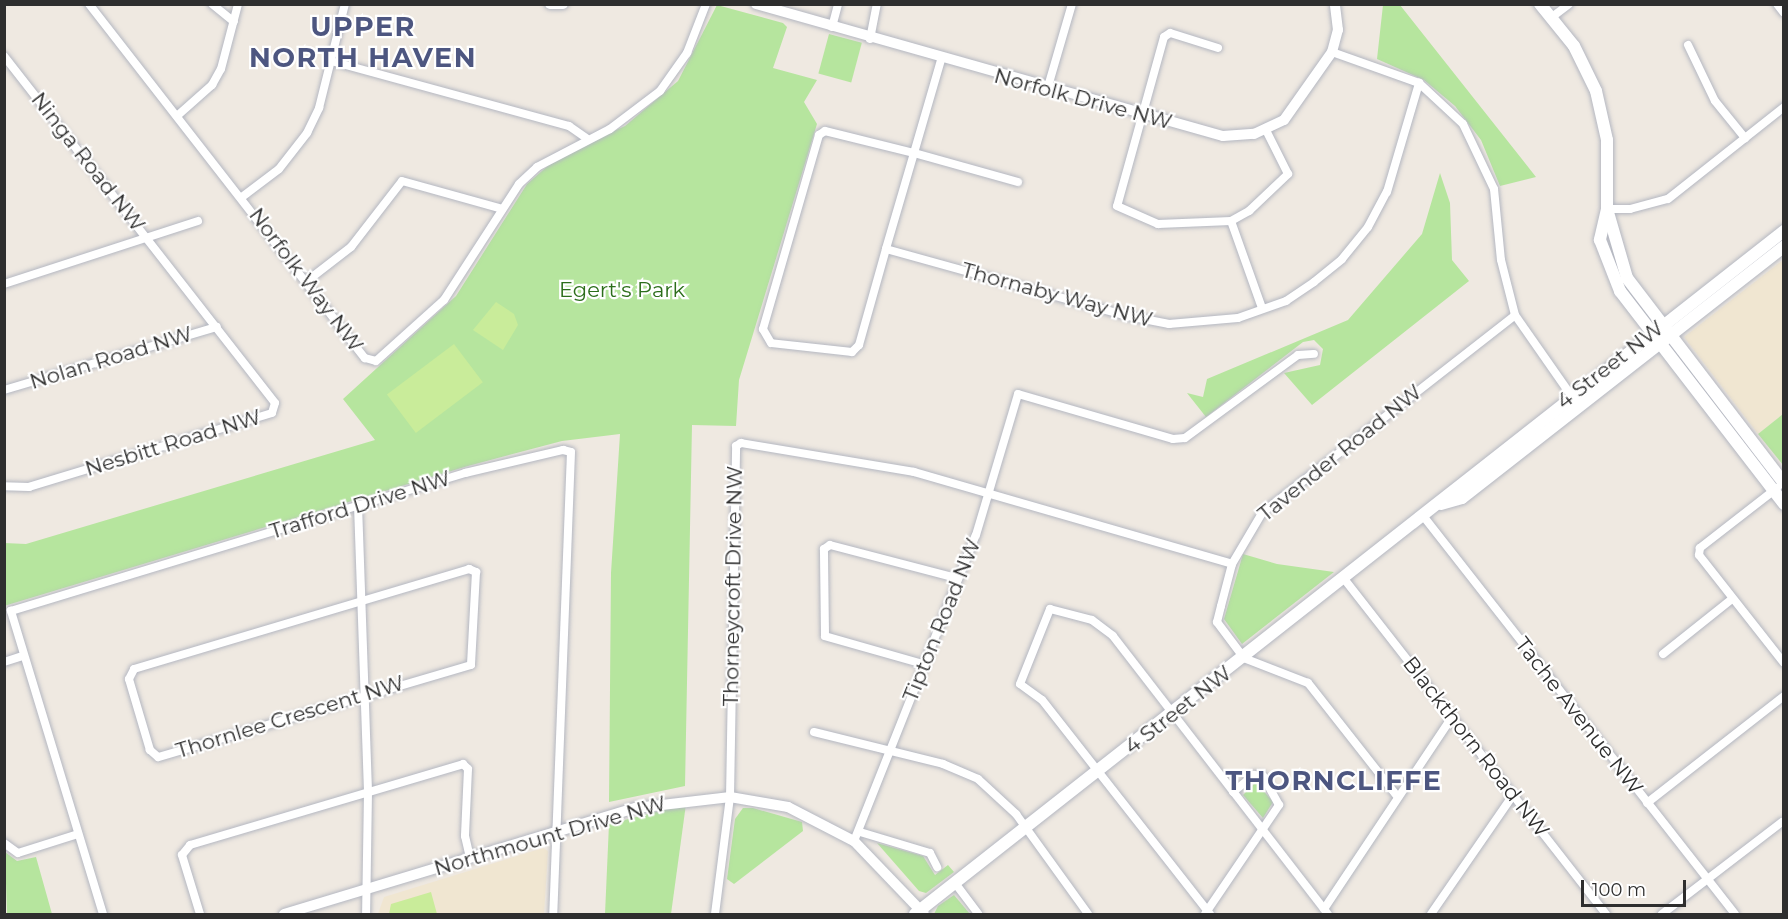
<!DOCTYPE html>
<html>
<head>
<meta charset="utf-8">
<style>
	body { margin:0 }
	#map { position:relative; width:1788px; height:919px; overflow:hidden; background:#efe9e1; font-family:Montserrat,sans-serif }
	div>[style] { position:absolute }
	[style*='--x'] { left:calc(var(--x)*1px); top:calc(var(--y)*1px); width:calc(var(--w)*1px); rotate:calc(var(--a)*1deg) }
	.education>* { inset:0; background:#f0e6d1 }
	.green>* { inset:0; background:#b6e59e; transform-origin:0 0 }
	.pitch>* { inset:0; background:#c9ec9a; transform-origin:0 0 }
	.roads { filter:drop-shadow(0 0 2px #b4b7c1) drop-shadow(0 0 2px #b4b7c1) }
	.minor>* { height:8px; margin:-4px; padding:0 4px; transform-origin:4px; border-radius:4px; background:#fff }
	.tertiary>* { height:10px; margin:-5px; padding:0 5px; transform-origin:5px; border-radius:5px; background:#fff }
	.secondary>* { height:12px; margin:-6px; padding:0 6px; transform-origin:6px; border-radius:6px; background:#fff }
	span { translate:-50% -50%; white-space:nowrap; text-align:center; line-height:1.15; -webkit-text-stroke:4.5px #fff; paint-order:stroke }
	.street-label { font-size:21px; color:#2e2e2e }
	.park-label { font-size:21px; color:#2c6e1b }
	.district-label { font-size:27px; color:#4d5680; font-weight:700; letter-spacing:1.5px }
	.frame { position:absolute; inset:0; border:6px solid #2e2e2e; pointer-events:none }
	.scale { position:absolute; left:1581px; top:880px; width:105px; height:27px; box-sizing:border-box; border:3px solid #2e2e2e; border-top:0; padding-left:8px; font-size:18px; line-height:21px; white-space:nowrap; color:#2e2e2e; -webkit-text-stroke:4px #fff; paint-order:stroke }
</style>
</head>
<body>
<div id="map">
	<div class="education">
		<div style="clip-path:polygon(1783px 260px,1783px 414px,1758px 434px,1684px 337px)"></div>
		<div style="clip-path:polygon(543px 848px,548px 851px,544px 914px,378px 914px,384px 897px)"></div>
	</div>
	<div class="green">
		<div style="clip-path:polygon(717px 5px,783px 23px,787px 27px,773px 68px,817px 80px,804px 102px,817px 124px,739px 380px,736px 426px,692px 425px,685px 786px,609px 802px,611px 573px,620px 434px,562px 441px,468px 466px,4px 606px,4px 543px,26px 544px,375px 440px,343px 399px,456px 296px,527px 184px,558px 157px,625px 126px,678px 81px)"></div>
		<div style="clip-path:polygon(1383px 5px,1400px 5px,1536px 177px,1500px 186px,1481px 140px,1455px 106px,1424px 80px,1377px 59px)"></div>
		<div style="left:829px;top:34px;width:34px;height:41px;rotate:15deg"></div>
		<div style="clip-path:polygon(1440px 173px,1450px 203px,1452px 260px,1469px 281px,1312px 405px,1284px 373px,1320px 365px,1323px 349px,1314px 340px,1303px 342px,1206px 417px,1187px 393px,1203px 397px,1207px 379px,1348px 320px,1422px 234px)"></div>
		<div style="clip-path:polygon(1783px 414px,1783px 465px,1758px 434px)"></div>
		<div style="clip-path:polygon(1243px 554px,1277px 564px,1334px 572px,1242px 644px,1224px 619px)"></div>
		<div style="clip-path:polygon(1256px 782px,1273px 802px,1263px 818px,1243px 795px)"></div>
		<div style="clip-path:polygon(686px 804px,671px 914px,605px 914px,609px 824px)"></div>
		<div style="clip-path:polygon(753px 808px,802px 822px,803px 831px,734px 884px,727px 879px,735px 819px,743px 808px)"></div>
		<div style="clip-path:polygon(877px 843px,923px 856px,935px 875px,948px 865px,954px 872px,926px 893px,919px 891px)"></div>
		<div style="clip-path:polygon(5px 852px,17px 861px,36px 857px,52px 914px,7px 914px)"></div>
		<div style="clip-path:polygon(954px 895px,970px 914px,934px 914px,938px 906px)"></div>
	</div>
	<div class="pitch">
		<div style="clip-path:polygon(496px 302px,514px 314px,518px 325px,503px 350px,473px 330px)"></div>
		<div style="left:454px;top:344px;width:48px;height:84px;rotate:53deg"></div>
		<div style="clip-path:polygon(431px 892px,437px 914px,389px 914px,391px 904px)"></div>
	</div>
	<div class="roads">
		<div class="minor">
			<div style="--x:89;--y:4;--w:449;--a:52.1"></div>
			<div style="--x:365;--y:358;--w:11;--a:15"></div>
			<div style="--x:376;--y:361;--w:91;--a:-41.9"></div>
			<div style="--x:444;--y:300;--w:138;--a:-57.1"></div>
			<div style="--x:519;--y:184;--w:25;--a:-43"></div>
			<div style="--x:537;--y:167;--w:82;--a:-27.5"></div>
			<div style="--x:610;--y:129;--w:63;--a:-37.2"></div>
			<div style="--x:660;--y:91;--w:47;--a:-54.6"></div>
			<div style="--x:687;--y:53;--w:53;--a:-68.8"></div>
			<div style="--x:212;--y:4;--w:28;--a:39"></div>
			<div style="--x:1777;--y:4;--w:11;--a:52"></div>
			<div style="--x:1552;--y:17;--w:21;--a:-37"></div>
			<div style="--x:832;--y:27;--w:24;--a:-75"></div>
			<div style="--x:870;--y:39;--w:36;--a:-79"></div>
			<div style="--x:1688;--y:45;--w:62;--a:64.3"></div>
			<div style="--x:1715;--y:101;--w:48;--a:51"></div>
			<div style="--x:1218;--y:48;--w:50;--a:-162.6"></div>
			<div style="--x:1170;--y:33;--w:7;--a:146"></div>
			<div style="--x:1164;--y:37;--w:175;--a:105.5"></div>
			<div style="--x:1117;--y:206;--w:45;--a:23.7"></div>
			<div style="--x:1158;--y:224;--w:73;--a:-2.4"></div>
			<div style="--x:1231;--y:221;--w:21;--a:-29"></div>
			<div style="--x:1249;--y:211;--w:54;--a:-43.5"></div>
			<div style="--x:1288;--y:174;--w:49;--a:-116.6"></div>
			<div style="--x:1332;--y:52;--w:92;--a:19.6"></div>
			<div style="--x:1419;--y:83;--w:60;--a:43"></div>
			<div style="--x:1463;--y:124;--w:72;--a:64.5"></div>
			<div style="--x:1494;--y:189;--w:71;--a:84.4"></div>
			<div style="--x:1501;--y:260;--w:57;--a:75.7"></div>
			<div style="--x:1515;--y:315;--w:105;--a:55.1"></div>
			<div style="--x:4;--y:56;--w:440;--a:52"></div>
			<div style="--x:275;--y:403;--w:10;--a:107"></div>
			<div style="--x:272;--y:413;--w:254;--a:163.1"></div>
			<div style="--x:29;--y:487;--w:25;--a:-178"></div>
			<div style="--x:941;--y:60;--w:97;--a:106.2"></div>
			<div style="--x:914;--y:153;--w:100;--a:106.3"></div>
			<div style="--x:886;--y:249;--w:100;--a:105.7"></div>
			<div style="--x:859;--y:345;--w:10;--a:135"></div>
			<div style="--x:852;--y:352;--w:81;--a:-173.7"></div>
			<div style="--x:771;--y:343;--w:16;--a:-120"></div>
			<div style="--x:763;--y:329;--w:202;--a:-73.9"></div>
			<div style="--x:819;--y:135;--w:7;--a:-34"></div>
			<div style="--x:825;--y:131;--w:92;--a:13.9"></div>
			<div style="--x:914;--y:153;--w:108;--a:15.6"></div>
			<div style="--x:331;--y:61;--w:247;--a:15.3"></div>
			<div style="--x:569;--y:126;--w:21;--a:35"></div>
			<div style="--x:1047;--y:90;--w:90;--a:-73.8"></div>
			<div style="--x:177;--y:116;--w:47;--a:-41.5"></div>
			<div style="--x:212;--y:85;--w:18;--a:-61"></div>
			<div style="--x:221;--y:69;--w:67;--a:-75.3"></div>
			<div style="--x:242;--y:197;--w:46;--a:-37.1"></div>
			<div style="--x:279;--y:169;--w:46;--a:-52.1"></div>
			<div style="--x:307;--y:133;--w:28;--a:-64"></div>
			<div style="--x:319;--y:108;--w:107;--a:-76"></div>
			<div style="--x:1607;--y:209;--w:23;--a:0"></div>
			<div style="--x:1630;--y:209;--w:39;--a:-15"></div>
			<div style="--x:1668;--y:199;--w:148;--a:-38.4"></div>
			<div style="--x:1231;--y:221;--w:92;--a:70.4"></div>
			<div style="--x:886;--y:249;--w:251;--a:15.5"></div>
			<div style="--x:1128;--y:316;--w:42;--a:11"></div>
			<div style="--x:1169;--y:324;--w:69;--a:-5"></div>
			<div style="--x:1238;--y:318;--w:51;--a:-19.5"></div>
			<div style="--x:1286;--y:301;--w:34;--a:-34"></div>
			<div style="--x:1314;--y:282;--w:36;--a:-39"></div>
			<div style="--x:1342;--y:259;--w:41;--a:-50.9"></div>
			<div style="--x:1368;--y:227;--w:40;--a:-62"></div>
			<div style="--x:1387;--y:192;--w:114;--a:-73.6"></div>
			<div style="--x:307;--y:281;--w:56;--a:-37.7"></div>
			<div style="--x:351;--y:247;--w:83;--a:-52.3"></div>
			<div style="--x:402;--y:181;--w:104;--a:15.6"></div>
			<div style="--x:4;--y:284;--w:204;--a:-18"></div>
			<div style="--x:4;--y:390;--w:222;--a:-16.5"></div>
			<div style="--x:1777;--y:488;--w:98;--a:142.1"></div>
			<div style="--x:1700;--y:548;--w:7;--a:98"></div>
			<div style="--x:1699;--y:555;--w:137;--a:51.8"></div>
			<div style="--x:358;--y:505;--w:287;--a:88"></div>
			<div style="--x:368;--y:792;--w:122;--a:90.9"></div>
			<div style="--x:1424;--y:517;--w:504;--a:51.93"></div>
			<div style="--x:469;--y:569;--w:8;--a:23"></div>
			<div style="--x:476;--y:572;--w:93;--a:93.1"></div>
			<div style="--x:471;--y:665;--w:326;--a:163.6"></div>
			<div style="--x:158;--y:757;--w:11;--a:-139"></div>
			<div style="--x:150;--y:750;--w:74;--a:-106.5"></div>
			<div style="--x:129;--y:679;--w:11;--a:-63"></div>
			<div style="--x:134;--y:669;--w:350;--a:-16.6"></div>
			<div style="--x:1345;--y:580;--w:424;--a:52"></div>
			<div style="--x:1663;--y:654;--w:88;--a:-38.6"></div>
			<div style="--x:4;--y:662;--w:19;--a:-18"></div>
			<div style="--x:923;--y:664;--w:102;--a:-164.1"></div>
			<div style="--x:825;--y:636;--w:87;--a:-90.7"></div>
			<div style="--x:824;--y:549;--w:7;--a:-34"></div>
			<div style="--x:830;--y:545;--w:131;--a:14.6"></div>
			<div style="--x:814;--y:732;--w:133;--a:13.9"></div>
			<div style="--x:943;--y:764;--w:38;--a:23"></div>
			<div style="--x:978;--y:779;--w:52;--a:42.6"></div>
			<div style="--x:1016;--y:814;--w:123;--a:54.2"></div>
			<div style="--x:1397;--y:796;--w:144;--a:-128.2"></div>
			<div style="--x:1308;--y:683;--w:69;--a:-158.7"></div>
			<div style="--x:1244;--y:658;--w:45;--a:-126.9"></div>
			<div style="--x:1217;--y:622;--w:16;--a:-76"></div>
			<div style="--x:1221;--y:606;--w:43;--a:-75.3"></div>
			<div style="--x:1232;--y:564;--w:59;--a:-59.5"></div>
			<div style="--x:1262;--y:513;--w:321;--a:-38"></div>
			<div style="--x:1647;--y:803;--w:174;--a:-38"></div>
			<div style="--x:860;--y:832;--w:73;--a:16.7"></div>
			<div style="--x:930;--y:853;--w:16;--a:63"></div>
			<div style="--x:854;--y:841;--w:329;--a:-68.3"></div>
			<div style="--x:976;--y:535;--w:147;--a:-73.4"></div>
			<div style="--x:1018;--y:394;--w:161;--a:16.2"></div>
			<div style="--x:1173;--y:439;--w:12;--a:-5"></div>
			<div style="--x:1185;--y:438;--w:140;--a:-36.3"></div>
			<div style="--x:1298;--y:355;--w:16;--a:-4"></div>
			<div style="--x:4;--y:843;--w:17;--a:36"></div>
			<div style="--x:18;--y:853;--w:63;--a:-17.6"></div>
			<div style="--x:955;--y:883;--w:39;--a:53"></div>
			<div style="--x:1324;--y:909;--w:231;--a:-56.3"></div>
			<div style="--x:103;--y:914;--w:317;--a:-106.9"></div>
			<div style="--x:11;--y:611;--w:475;--a:-16.9"></div>
			<div style="--x:465;--y:473;--w:101;--a:-13.2"></div>
			<div style="--x:563;--y:450;--w:8;--a:14"></div>
			<div style="--x:571;--y:452;--w:462;--a:92.2"></div>
			<div style="--x:200;--y:914;--w:62;--a:-107"></div>
			<div style="--x:182;--y:855;--w:13;--a:-51"></div>
			<div style="--x:190;--y:845;--w:285;--a:-16.5"></div>
			<div style="--x:463;--y:764;--w:7;--a:45"></div>
			<div style="--x:468;--y:769;--w:67;--a:92.6"></div>
			<div style="--x:465;--y:836;--w:22;--a:77"></div>
			<div style="--x:715;--y:914;--w:118;--a:-82.7"></div>
			<div style="--x:730;--y:797;--w:351;--a:-89"></div>
			<div style="--x:736;--y:446;--w:6;--a:-31"></div>
			<div style="--x:741;--y:443;--w:175;--a:9.5"></div>
			<div style="--x:914;--y:472;--w:331;--a:16.1"></div>
			<div style="--x:1205;--y:914;--w:132;--a:-55.8"></div>
			<div style="--x:1279;--y:805;--w:33;--a:-119"></div>
			<div style="--x:1263;--y:776;--w:9;--a:-174"></div>
			<div style="--x:1254;--y:775;--w:27;--a:141"></div>
			<div style="--x:1210;--y:914;--w:272;--a:-128.1"></div>
			<div style="--x:1042;--y:700;--w:27;--a:-144"></div>
			<div style="--x:1020;--y:684;--w:81;--a:-68.2"></div>
			<div style="--x:1050;--y:609;--w:43;--a:14.7"></div>
			<div style="--x:1092;--y:620;--w:26;--a:37"></div>
			<div style="--x:1113;--y:636;--w:351;--a:52.3"></div>
			<div style="--x:1431;--y:914;--w:145;--a:-55.4"></div>
			<div style="--x:1662;--y:914;--w:151;--a:-37.5"></div>
		</div>
		<div class="tertiary">
			<div style="--x:550;--y:4;--w:13;--a:0"></div>
			<div style="--x:756;--y:4;--w:485;--a:15.8"></div>
			<div style="--x:1223;--y:136;--w:31;--a:-4"></div>
			<div style="--x:1254;--y:134;--w:33;--a:-25"></div>
			<div style="--x:1284;--y:120;--w:83;--a:-54.8"></div>
			<div style="--x:1332;--y:52;--w:23;--a:-75"></div>
			<div style="--x:1338;--y:30;--w:26;--a:-97"></div>
			<div style="--x:284;--y:914;--w:368;--a:-16.8"></div>
			<div style="--x:636;--y:808;--w:95;--a:-6.7"></div>
			<div style="--x:730;--y:797;--w:59;--a:9.8"></div>
			<div style="--x:788;--y:807;--w:74;--a:27.3"></div>
			<div style="--x:854;--y:841;--w:101;--a:46.2"></div>
		</div>
		<div class="secondary">
			<div style="--x:1540;--y:4;--w:54;--a:51"></div>
			<div style="--x:1574;--y:46;--w:50;--a:63.9"></div>
			<div style="--x:1596;--y:91;--w:50;--a:77.3"></div>
			<div style="--x:1607;--y:140;--w:69;--a:90"></div>
			<div style="--x:1607;--y:209;--w:72;--a:73.8"></div>
			<div style="--x:1627;--y:278;--w:258;--a:52.6"></div>
			<div style="--x:1607;--y:209;--w:32;--a:103"></div>
			<div style="--x:1600;--y:240;--w:55;--a:68.6"></div>
			<div style="--x:1620;--y:291;--w:269;--a:52.4"></div>
			<div style="--x:1441;--y:504;--w:22;--a:-16"></div>
			<div style="--x:1462;--y:498;--w:409;--a:-38"></div>
			<div style="--x:915;--y:914;--w:1105;--a:-38.17"></div>
		</div>
	</div>
	<div class="street-label">
		<span style="left:1083px;top:99px;rotate:15deg">Norfolk Drive NW</span>
		<span style="left:88px;top:162px;rotate:52deg">Ninga Road NW</span>
		<span style="left:306px;top:280px;rotate:53deg">Norfolk Way NW</span>
		<span style="left:1057px;top:295px;rotate:15deg">Thornaby Way NW</span>
		<span style="left:111px;top:358px;rotate:-17deg">Nolan Road NW</span>
		<span style="left:1610px;top:365px;rotate:-38deg">4 Street NW</span>
		<span style="left:173px;top:443px;rotate:-17deg">Nesbitt Road NW</span>
		<span style="left:1340px;top:453px;rotate:-39deg">Tavender Road NW</span>
		<span style="left:360px;top:505px;rotate:-17deg">Trafford Drive NW</span>
		<span style="left:733px;top:586px;rotate:-89deg">Thorneycroft Drive NW</span>
		<span style="left:942px;top:620px;rotate:-68deg">Tipton Road NW</span>
		<span style="left:1178px;top:710px;rotate:-38deg">4 Street NW</span>
		<span style="left:1579px;top:716px;rotate:52deg">Tache Avenue NW</span>
		<span style="left:290px;top:717px;rotate:-17deg">Thornlee Crescent NW</span>
		<span style="left:1476px;top:747px;rotate:52deg">Blackthorn Road NW</span>
		<span style="left:550px;top:836px;rotate:-16deg">Northmount Drive NW</span>
	</div>
	<div class="park-label">
		<span style="left:622px;top:290px">Egert's Park</span>
	</div>
	<div class="district-label">
		<span style="left:363px;top:42px">UPPER<br>NORTH HAVEN</span>
		<span style="left:1334px;top:781px">THORNCLIFFE</span>
	</div>
	<div class="frame"></div>
	<div class="scale">100 m</div>
</div>
</body>
</html>
